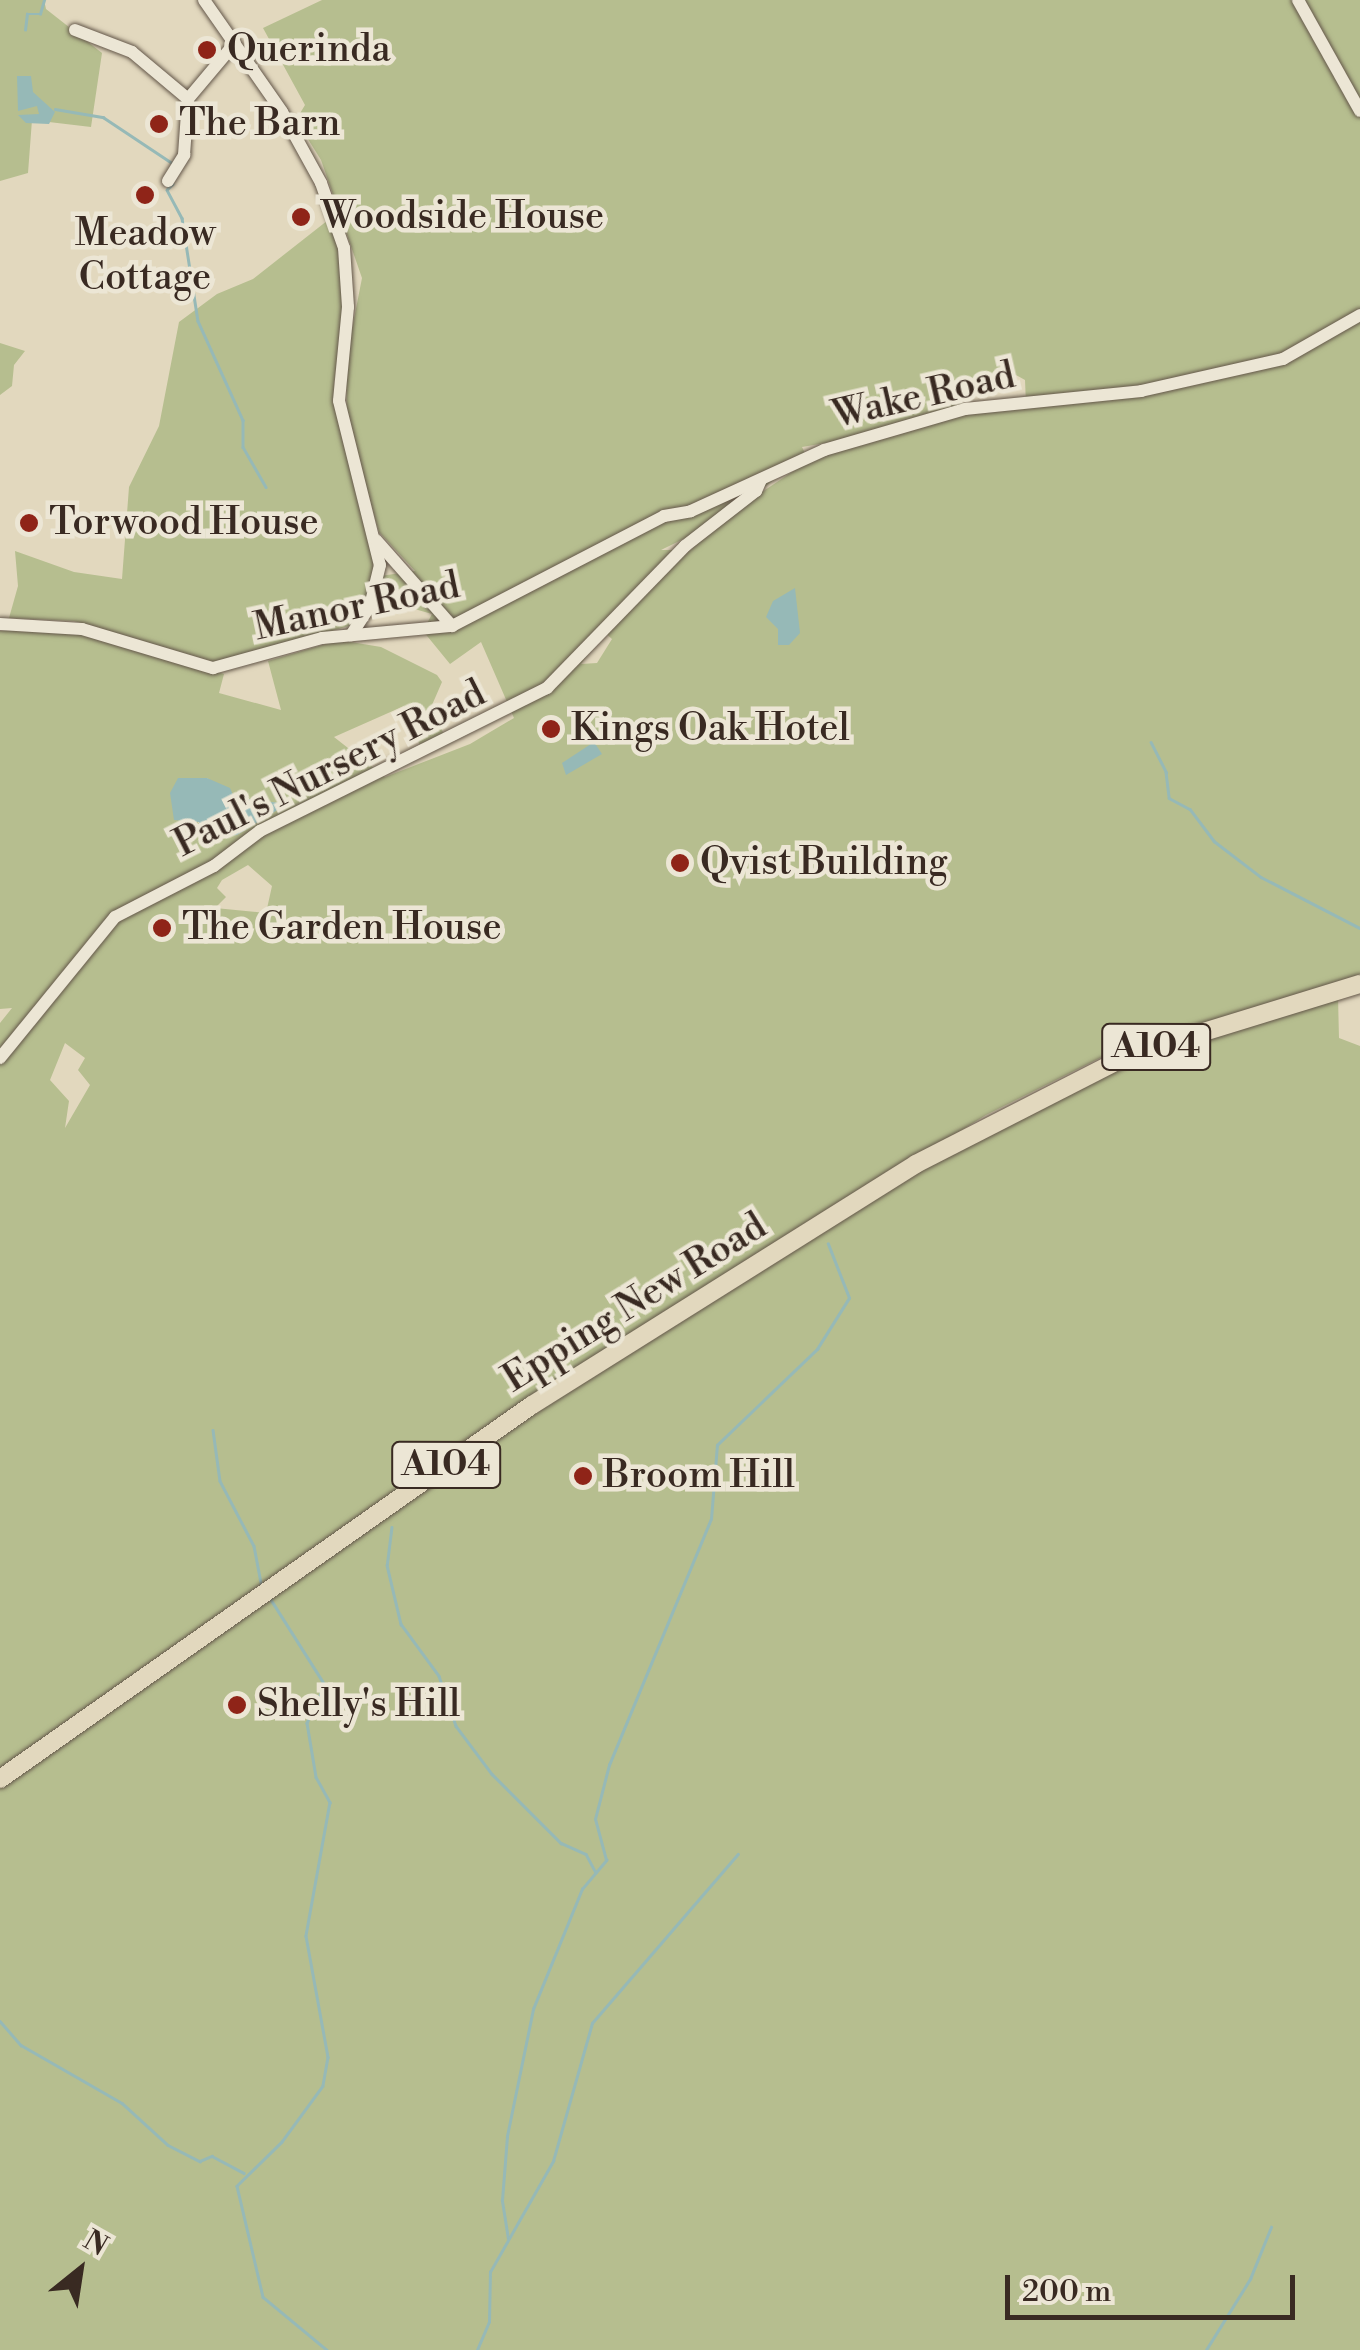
<!DOCTYPE html>
<html>
<head>
<meta charset="utf-8">
<style>
	body { margin:0 }
	#map { position:relative; width:1360px; height:2350px; overflow:hidden; background:#e2d8be; font-family:"Libre Bodoni",serif }
	div>[style] { position:absolute }
	[style*='--x'] { left:calc(var(--x)*1px); top:calc(var(--y)*1px); width:calc(var(--w)*1px); rotate:calc(var(--a)*1deg) }
	.green>* { inset:0; background:#b6be8f }
	.water>* { inset:0; background:#96b9b7 }
	.stream>* { height:2.5px; margin:-1.25px; padding:0 1.25px; transform-origin:1.25px; border-radius:1.25px; background:#96b9b7 }
	.roads { filter:drop-shadow(0 0 2px #635649) drop-shadow(0 0 2px #635649) }
	.minor>* { height:12px; margin:-6px; padding:0 6px; transform-origin:6px; border-radius:6px; background:#ece6d5 }
	.major>* { height:18px; margin:-9px; padding:0 9px; transform-origin:9px; border-radius:9px; background:#e2d8be }
	.dots>* { width:28px; height:28px; translate:-50% -50%; box-sizing:border-box; border:5px solid #ece6d5; border-radius:50% }
	span { translate:-50% -50%; white-space:nowrap; text-align:center; line-height:1.15; -webkit-text-stroke:9px #ece6d5; paint-order:stroke }
	.shield-label span { padding:2px 8px; background:#ece6d5; border:2px solid; border-radius:8px; -webkit-text-stroke-width:0 }
	.shield-label { font-size:35px; color:#392a22; font-weight:700 }
	.poi-label { font-size:38px; color:#392a22 }
	.left { translate:0 -50%; text-align:left }
	.street-label { font-size:38px; color:#392a22 }
	.north { position:absolute; left:30px; top:2220px; width:100px; height:100px; -webkit-text-stroke:8px #ece6d5; paint-order:stroke; rotate:30deg; font-size:28px; font-weight:700; line-height:40px; text-align:center; color:#392a22 }
	.north::after { content:''; display:block; margin:auto; width:35px; height:45px; background:#392a22; clip-path:polygon(50% 0,100% 100%,50% 72%,0 100%) }
	.scale { position:absolute; left:1005px; top:2275px; width:290px; height:45px; box-sizing:border-box; border:5px solid #392a22; border-top:0; padding-left:12px; font-size:30px; line-height:35px; white-space:nowrap; color:#392a22; -webkit-text-stroke:8px #ece6d5; paint-order:stroke }
</style>
</head>
<body>
<div id="map">
	<div class="green">
		<div style="clip-path:polygon(0 0,44px 0,46px 9px,102px 53px,91px 127px,32px 120px,28px 173px,0 181px)"></div>
		<div style="clip-path:polygon(evenodd,322px 0,1360px 0,1360px 976px,1104px 1056px,986px 1115px,495px 1420px,0 1773px,0 1023px,12px 1008px,0 1009px,0 631px,59px 625px,224px 674px,219px 693px,281px 710px,268px 661px,339px 640px,381px 647px,437px 675px,442px 682px,432px 705px,444px 735px,421px 748px,404px 706px,334px 737px,385px 777px,470px 744px,514px 718px,481px 642px,450px 664px,423px 631px,432px 614px,390px 602px,377px 611px,380px 576px,415px 571px,379px 532px,347px 421px,346px 360px,362px 278px,321px 160px,296px 120px,305px 105px,263px 28px,322px 0,1003px 368px,1025px 380px,1026px 405px,979px 412px,955px 399px,954px 387px,968px 385px,986px 397px,1002px 386px,1003px 368px,322px 0,931px 425px,810px 460px,732px 512px,806px 455px,802px 447px,931px 425px,322px 0,720px 521px,691px 550px,661px 550px,720px 521px,322px 0,604px 632px,612px 639px,597px 663px,581px 664px,604px 632px,322px 0,207px 778px,234px 797px,286px 804px,237px 835px,205px 837px,178px 779px,207px 778px,322px 0,248px 865px,272px 886px,266px 913px,215px 908px,226px 897px,217px 888px,222px 880px,248px 865px,322px 0,65px 1043px,85px 1058px,78px 1070px,90px 1085px,65px 1128px,69px 1101px,50px 1080px,65px 1043px)"></div>
		<div style="clip-path:polygon(332px 217px,347px 286px,334px 383px,338px 416px,375px 552px,372px 594px,349px 626px,217px 663px,74px 621px,9px 618px,18px 586px,15px 551px,74px 572px,122px 579px,129px 487px,159px 426px,179px 322px,217px 294px,253px 279px)"></div>
		<div style="clip-path:polygon(0 343px,25px 351px,14px 365px,12px 386px,0 395px)"></div>
		<div style="clip-path:polygon(1338px 997px,1339px 1038px,1360px 1046px,1360px 2350px,0 2350px,0 1787px,612px 1360px,986px 1131px,1135px 1062px)"></div>
	</div>
	<div class="water">
		<div style="clip-path:polygon(17px 76px,31px 76px,33px 92px,55px 112px,49px 124px,26px 123px,18px 115px,39px 114px,37px 106px,18px 111px)"></div>
		<div style="clip-path:polygon(795px 588px,800px 633px,789px 645px,778px 645px,778px 629px,766px 617px,773px 601px)"></div>
		<div style="clip-path:polygon(594px 742px,602px 754px,566px 775px,562px 763px)"></div>
		<div style="clip-path:polygon(178px 778px,207px 778px,230px 788px,234px 797px,287px 804px,237px 835px,205px 838px,199px 822px,174px 820px,170px 793px)"></div>
	</div>
	<div class="stream">
		<div style="--x:25;--y:30;--w:16;--a:-83"></div>
		<div style="--x:27;--y:14;--w:13;--a:0"></div>
		<div style="--x:40;--y:14;--w:15;--a:-74"></div>
		<div style="--x:55;--y:109;--w:49;--a:9.5"></div>
		<div style="--x:103;--y:117;--w:83;--a:33.7"></div>
		<div style="--x:173;--y:184;--w:8;--a:135"></div>
		<div style="--x:167;--y:190;--w:32;--a:62"></div>
		<div style="--x:182;--y:218;--w:104;--a:81.2"></div>
		<div style="--x:198;--y:321;--w:109;--a:65.6"></div>
		<div style="--x:243;--y:420;--w:27;--a:90"></div>
		<div style="--x:243;--y:447;--w:46;--a:60.1"></div>
		<div style="--x:1151;--y:742;--w:34;--a:63"></div>
		<div style="--x:1166;--y:772;--w:26;--a:83"></div>
		<div style="--x:1169;--y:798;--w:24;--a:28"></div>
		<div style="--x:1190;--y:809;--w:40;--a:53"></div>
		<div style="--x:1214;--y:841;--w:59;--a:37.5"></div>
		<div style="--x:1261;--y:877;--w:111;--a:27.3"></div>
		<div style="--x:213;--y:1430;--w:51;--a:82.2"></div>
		<div style="--x:220;--y:1481;--w:73;--a:62.4"></div>
		<div style="--x:254;--y:1546;--w:43;--a:79.2"></div>
		<div style="--x:392;--y:1527;--w:38;--a:97"></div>
		<div style="--x:387;--y:1565;--w:61;--a:76.7"></div>
		<div style="--x:401;--y:1624;--w:64;--a:53.8"></div>
		<div style="--x:439;--y:1676;--w:53;--a:71.2"></div>
		<div style="--x:456;--y:1726;--w:60;--a:53.1"></div>
		<div style="--x:492;--y:1774;--w:98;--a:45"></div>
		<div style="--x:561;--y:1843;--w:27;--a:24"></div>
		<div style="--x:586;--y:1854;--w:21;--a:62"></div>
		<div style="--x:270;--y:1598;--w:103;--a:57.7"></div>
		<div style="--x:325;--y:1685;--w:42;--a:115.3"></div>
		<div style="--x:307;--y:1723;--w:55;--a:80.5"></div>
		<div style="--x:316;--y:1777;--w:29;--a:61"></div>
		<div style="--x:330;--y:1802;--w:136;--a:100.2"></div>
		<div style="--x:306;--y:1936;--w:123;--a:79.7"></div>
		<div style="--x:328;--y:2057;--w:29;--a:100"></div>
		<div style="--x:323;--y:2086;--w:69;--a:126.2"></div>
		<div style="--x:282;--y:2142;--w:63;--a:135.6"></div>
		<div style="--x:237;--y:2186;--w:114;--a:76.8"></div>
		<div style="--x:263;--y:2297;--w:83;--a:39.6"></div>
		<div style="--x:0;--y:2021;--w:32;--a:49"></div>
		<div style="--x:21;--y:2045;--w:116;--a:29.9"></div>
		<div style="--x:122;--y:2103;--w:62;--a:42.4"></div>
		<div style="--x:168;--y:2145;--w:36;--a:27"></div>
		<div style="--x:200;--y:2161;--w:13;--a:-23"></div>
		<div style="--x:212;--y:2156;--w:36;--a:28"></div>
		<div style="--x:508;--y:2239;--w:39;--a:-99"></div>
		<div style="--x:502;--y:2200;--w:64;--a:-85.5"></div>
		<div style="--x:507;--y:2136;--w:130;--a:-78.4"></div>
		<div style="--x:533;--y:2009;--w:130;--a:-67.8"></div>
		<div style="--x:582;--y:1889;--w:38;--a:-50"></div>
		<div style="--x:606;--y:1860;--w:42;--a:-105"></div>
		<div style="--x:595;--y:1819;--w:56;--a:-75.5"></div>
		<div style="--x:609;--y:1765;--w:266;--a:-67.5"></div>
		<div style="--x:711;--y:1519;--w:74;--a:-85.4"></div>
		<div style="--x:717;--y:1445;--w:139;--a:-43.8"></div>
		<div style="--x:817;--y:1349;--w:60;--a:-57.9"></div>
		<div style="--x:849;--y:1298;--w:58;--a:-111.3"></div>
		<div style="--x:477;--y:2350;--w:30;--a:-67"></div>
		<div style="--x:489;--y:2322;--w:50;--a:-88.9"></div>
		<div style="--x:490;--y:2272;--w:128;--a:-60.4"></div>
		<div style="--x:553;--y:2161;--w:143;--a:-74.2"></div>
		<div style="--x:592;--y:2023;--w:223;--a:-49.2"></div>
		<div style="--x:1206;--y:2350;--w:84;--a:-58.2"></div>
		<div style="--x:1250;--y:2279;--w:56;--a:-68"></div>
	</div>
	<div class="roads">
		<div class="minor">
			<div style="--x:204;--y:0;--w:136;--a:55.1"></div>
			<div style="--x:282;--y:112;--w:81;--a:61.2"></div>
			<div style="--x:321;--y:183;--w:69;--a:70.5"></div>
			<div style="--x:344;--y:248;--w:59;--a:86.1"></div>
			<div style="--x:348;--y:307;--w:94;--a:95.5"></div>
			<div style="--x:339;--y:401;--w:169;--a:76"></div>
			<div style="--x:380;--y:565;--w:42;--a:103.7"></div>
			<div style="--x:370;--y:606;--w:35;--a:123"></div>
			<div style="--x:1298;--y:0;--w:127;--a:60.8"></div>
			<div style="--x:75;--y:30;--w:61;--a:21.1"></div>
			<div style="--x:132;--y:52;--w:73;--a:40"></div>
			<div style="--x:168;--y:181;--w:31;--a:-58"></div>
			<div style="--x:184;--y:155;--w:56;--a:-85.9"></div>
			<div style="--x:188;--y:99;--w:73;--a:-50"></div>
			<div style="--x:376;--y:540;--w:115;--a:48.5"></div>
			<div style="--x:0;--y:624;--w:82;--a:3.5"></div>
			<div style="--x:82;--y:629;--w:137;--a:16.6"></div>
			<div style="--x:213;--y:668;--w:113;--a:-15.4"></div>
			<div style="--x:322;--y:638;--w:131;--a:-5.3"></div>
			<div style="--x:452;--y:626;--w:239;--a:-27.4"></div>
			<div style="--x:664;--y:516;--w:27;--a:-10"></div>
			<div style="--x:691;--y:511;--w:146;--a:-24.6"></div>
			<div style="--x:824;--y:450;--w:147;--a:-16.2"></div>
			<div style="--x:965;--y:409;--w:177;--a:-5.8"></div>
			<div style="--x:1141;--y:391;--w:146;--a:-12.7"></div>
			<div style="--x:1283;--y:359;--w:89;--a:-29.7"></div>
			<div style="--x:0;--y:1058;--w:182;--a:-50.8"></div>
			<div style="--x:115;--y:917;--w:111;--a:-27.3"></div>
			<div style="--x:214;--y:866;--w:58;--a:-37.3"></div>
			<div style="--x:260;--y:831;--w:321;--a:-26.5"></div>
			<div style="--x:547;--y:688;--w:198;--a:-45.8"></div>
			<div style="--x:685;--y:546;--w:90;--a:-37.8"></div>
			<div style="--x:756;--y:491;--w:12;--a:-66"></div>
		</div>
		<div class="major">
			<div style="--x:0;--y:1779;--w:650;--a:-35.11"></div>
			<div style="--x:532;--y:1405;--w:453;--a:-32.1"></div>
			<div style="--x:916;--y:1164;--w:239;--a:-27.1"></div>
			<div style="--x:1129;--y:1055;--w:242;--a:-17.1"></div>
		</div>
	</div>
	<div class="dots">
		<div style="left:207px;top:50px;background:#8f2418"></div>
		<div style="left:159px;top:124px;background:#8f2418"></div>
		<div style="left:145px;top:195px;background:#8f2418"></div>
		<div style="left:301px;top:217px;background:#8f2418"></div>
		<div style="left:29px;top:523px;background:#8f2418"></div>
		<div style="left:551px;top:729px;background:#8f2418"></div>
		<div style="left:680px;top:863px;background:#8f2418"></div>
		<div style="left:162px;top:928px;background:#8f2418"></div>
		<div style="left:583px;top:1476px;background:#8f2418"></div>
		<div style="left:237px;top:1705px;background:#8f2418"></div>
	</div>
	<div class="shield-label">
		<span style="left:1156px;top:1047px">A104</span>
		<span style="left:446px;top:1465px">A104</span>
	</div>
	<div class="poi-label">
		<span class="left" style="left:227px;top:50px">Querinda</span>
		<span class="left" style="left:179px;top:124px">The Barn</span>
		<span class="left" style="left:321px;top:217px">Woodside House</span>
		<span style="left:145px;top:256px">Meadow<br>Cottage</span>
		<span class="left" style="left:49px;top:523px">Torwood House</span>
		<span class="left" style="left:571px;top:729px">Kings Oak Hotel</span>
		<span class="left" style="left:700px;top:863px">Qvist Building</span>
		<span class="left" style="left:182px;top:928px">The Garden House</span>
		<span class="left" style="left:603px;top:1476px">Broom Hill</span>
		<span class="left" style="left:257px;top:1705px">Shelly's Hill</span>
	</div>
	<div class="street-label">
		<span style="left:924px;top:396px;rotate:-13deg">Wake Road</span>
		<span style="left:357px;top:607px;rotate:-12deg">Manor Road</span>
		<span style="left:330px;top:769px;rotate:-27deg">Paul's Nursery Road</span>
		<span style="left:635px;top:1303px;rotate:-32deg">Epping New Road</span>
	</div>
	<div class="north">N</div>
	<div class="scale">200 m</div>
</div>
</body>
</html>
